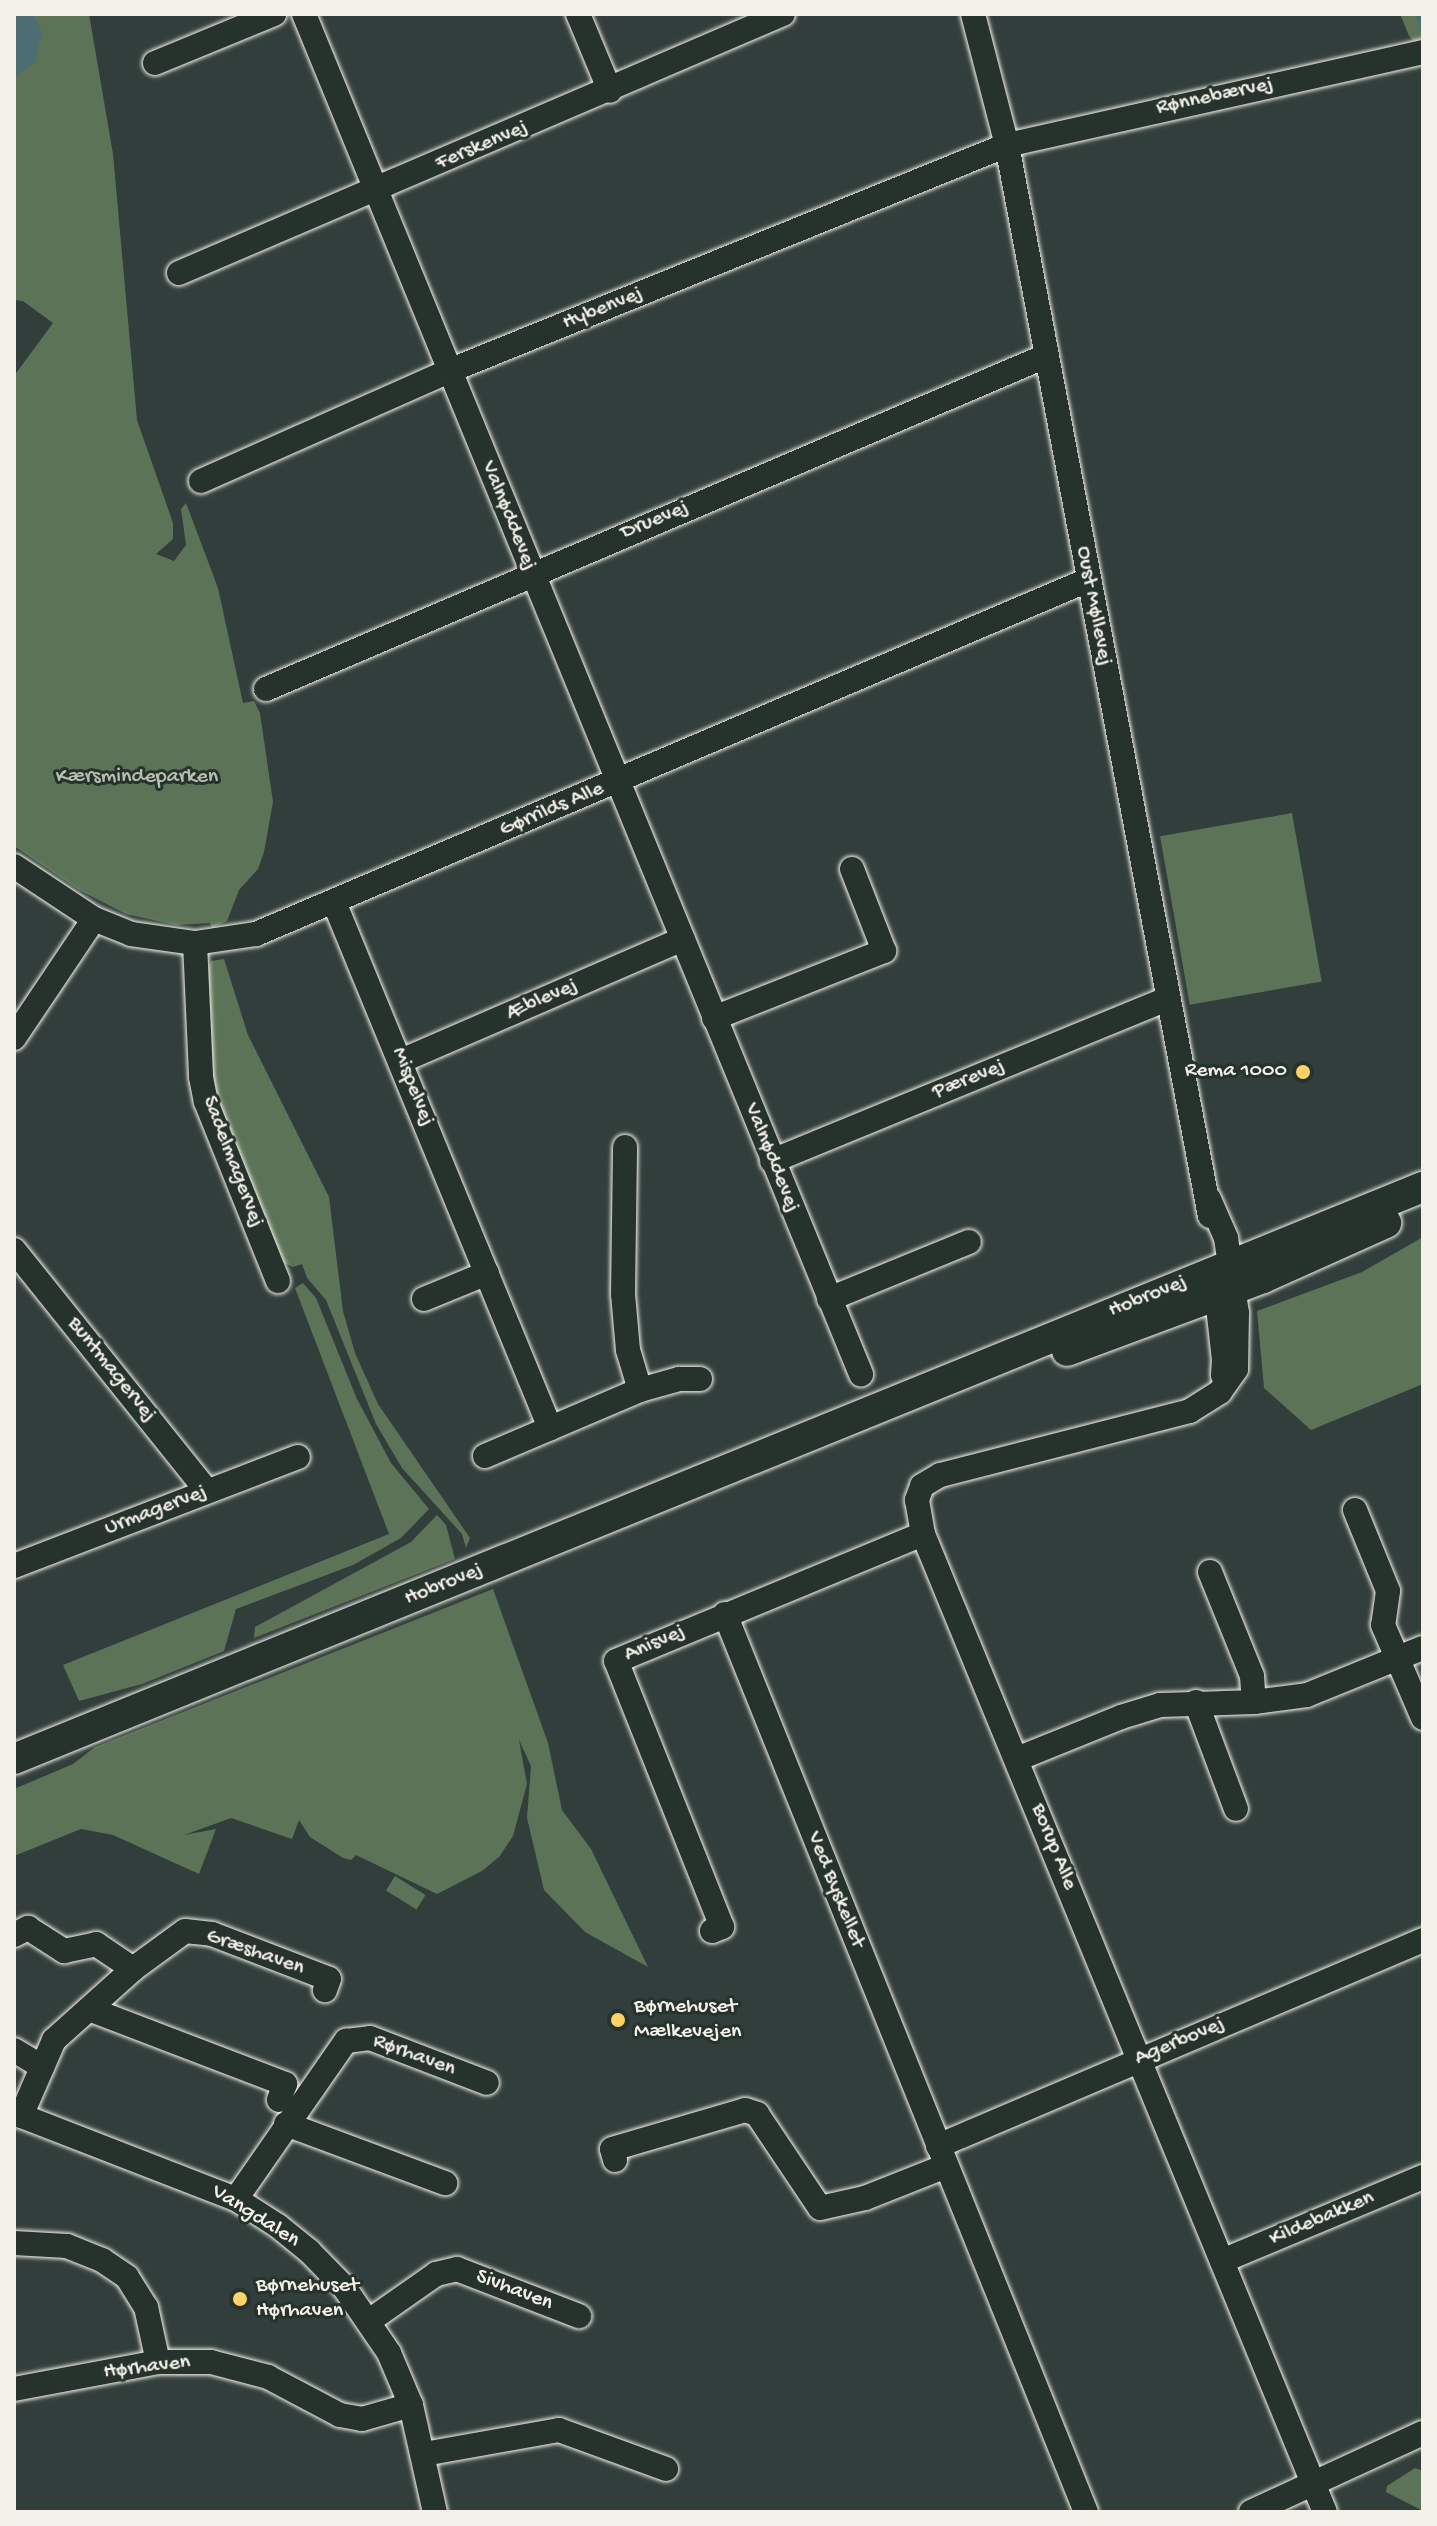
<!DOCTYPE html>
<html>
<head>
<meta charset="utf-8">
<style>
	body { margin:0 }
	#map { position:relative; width:1437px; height:2526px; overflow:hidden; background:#313e3b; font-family:"Gochi Hand",sans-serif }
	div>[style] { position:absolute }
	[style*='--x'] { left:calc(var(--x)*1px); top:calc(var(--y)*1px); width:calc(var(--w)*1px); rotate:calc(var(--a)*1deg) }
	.green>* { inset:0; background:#5d7357; transform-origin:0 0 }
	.water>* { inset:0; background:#4d6d74 }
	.stream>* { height:5px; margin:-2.5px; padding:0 2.5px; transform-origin:2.5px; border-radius:2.5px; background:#4d6d74 }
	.roads { filter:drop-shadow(0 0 2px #f4f1e8) drop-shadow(0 0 2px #f4f1e8) }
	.minor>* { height:24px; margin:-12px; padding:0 12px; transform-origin:12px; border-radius:12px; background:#26332d }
	.major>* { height:30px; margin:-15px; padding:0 15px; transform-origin:15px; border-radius:15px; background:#26332d }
	.dots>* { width:22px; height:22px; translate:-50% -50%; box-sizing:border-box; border:4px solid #26332d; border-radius:50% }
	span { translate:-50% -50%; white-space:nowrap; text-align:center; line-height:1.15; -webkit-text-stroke:6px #26332d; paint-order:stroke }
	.street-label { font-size:22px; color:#f4f1e8 }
	.park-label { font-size:22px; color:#b8bfae }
	.poi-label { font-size:22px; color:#f4f1e8 }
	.right { translate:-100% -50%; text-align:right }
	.left { translate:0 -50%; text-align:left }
	.frame { position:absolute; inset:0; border:16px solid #f4f1e8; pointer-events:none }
</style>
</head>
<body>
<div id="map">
	<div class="green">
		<div style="clip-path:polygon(14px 14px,89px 14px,113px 154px,137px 420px,173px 523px,173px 539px,156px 554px,174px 561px,186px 545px,181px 509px,186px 503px,218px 588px,243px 703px,254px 701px,260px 713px,273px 802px,264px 852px,258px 869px,239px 890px,227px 921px,212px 928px,210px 923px,176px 925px,126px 914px,79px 890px,14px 846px,14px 376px,53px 323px,23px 301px,14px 300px)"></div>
		<div style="clip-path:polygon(1400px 14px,1423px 14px,1423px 39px,1414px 41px,1409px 36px)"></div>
		<div style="left:1292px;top:813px;width:171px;height:134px;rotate:80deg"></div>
		<div style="clip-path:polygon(224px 959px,248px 1035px,329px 1197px,343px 1311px,355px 1353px,378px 1404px,470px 1538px,466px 1548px,462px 1534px,402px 1468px,376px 1424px,326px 1300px,307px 1278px,302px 1264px,293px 1267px,280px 1261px,215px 1097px,210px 1069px,207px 973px,211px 961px)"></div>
		<div style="clip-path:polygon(1423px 1237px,1423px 1384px,1311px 1430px,1264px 1388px,1257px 1311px,1362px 1272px)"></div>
		<div style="clip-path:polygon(303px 1283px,316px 1298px,357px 1399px,391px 1463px,429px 1509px,401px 1538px,353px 1565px,236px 1609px,224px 1651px,142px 1684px,79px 1701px,63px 1665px,389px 1534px,295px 1288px)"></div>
		<div style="clip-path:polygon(437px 1515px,446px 1525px,455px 1559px,254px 1638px,255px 1627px,411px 1542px)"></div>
		<div style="clip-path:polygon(493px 1589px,548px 1743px,562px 1810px,591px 1849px,648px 1967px,585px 1932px,544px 1890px,527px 1818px,531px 1766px,519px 1740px,527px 1784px,513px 1836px,499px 1857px,482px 1871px,437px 1894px,356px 1855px,351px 1860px,343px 1858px,310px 1837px,299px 1820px,292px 1839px,231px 1818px,184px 1835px,216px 1829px,199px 1874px,113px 1835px,81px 1829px,14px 1856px,14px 1789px,73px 1764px,95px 1747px)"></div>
		<div style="left:395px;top:1876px;width:36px;height:17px;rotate:32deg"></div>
		<div style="clip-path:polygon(1415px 2468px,1423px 2471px,1423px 2511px,1386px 2492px,1387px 2486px)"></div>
	</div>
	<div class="water">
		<div style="clip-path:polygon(14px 14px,34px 14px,42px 33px,35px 63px,14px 77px)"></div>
	</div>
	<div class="stream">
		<div style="--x:1417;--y:14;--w:15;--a:67"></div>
	</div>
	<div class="roads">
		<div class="minor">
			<div style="--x:304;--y:14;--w:1470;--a:67.73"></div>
			<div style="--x:578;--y:14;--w:83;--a:67.4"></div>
			<div style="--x:973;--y:14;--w:135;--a:75.5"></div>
			<div style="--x:1007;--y:145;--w:1090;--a:79.27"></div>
			<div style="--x:155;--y:63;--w:129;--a:-22.4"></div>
			<div style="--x:179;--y:273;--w:657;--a:-23.21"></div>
			<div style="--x:201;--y:481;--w:271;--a:-23.9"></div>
			<div style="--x:449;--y:371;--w:602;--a:-22.05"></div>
			<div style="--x:1007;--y:145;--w:426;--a:-12.6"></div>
			<div style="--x:266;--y:689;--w:848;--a:-23.12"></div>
			<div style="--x:14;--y:866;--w:96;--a:33.5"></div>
			<div style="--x:94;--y:919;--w:40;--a:22"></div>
			<div style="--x:131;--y:934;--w:65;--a:8"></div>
			<div style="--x:195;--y:943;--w:62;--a:-8.4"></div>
			<div style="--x:256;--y:934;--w:904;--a:-23.05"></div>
			<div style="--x:334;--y:902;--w:569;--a:67.67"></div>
			<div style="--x:195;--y:943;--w:134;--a:87.4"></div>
			<div style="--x:201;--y:1077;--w:25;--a:79"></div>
			<div style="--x:206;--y:1102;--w:193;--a:68.1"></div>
			<div style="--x:714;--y:1018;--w:183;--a:-21.5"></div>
			<div style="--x:884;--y:951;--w:88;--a:-111.3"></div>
			<div style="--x:14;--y:1038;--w:143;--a:-56.1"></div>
			<div style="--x:401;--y:1061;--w:307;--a:-23.4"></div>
			<div style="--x:772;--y:1161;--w:427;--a:-22.3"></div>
			<div style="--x:1209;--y:1199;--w:43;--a:66.4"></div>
			<div style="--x:1226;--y:1238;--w:76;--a:81.7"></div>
			<div style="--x:1237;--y:1313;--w:56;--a:91"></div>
			<div style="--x:1236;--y:1369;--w:28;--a:125"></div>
			<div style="--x:1220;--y:1392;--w:36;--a:148"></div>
			<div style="--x:1190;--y:1411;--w:258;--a:165.6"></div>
			<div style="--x:940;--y:1475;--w:21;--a:149"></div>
			<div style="--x:922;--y:1486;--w:15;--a:110"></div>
			<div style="--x:917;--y:1500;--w:35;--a:80"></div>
			<div style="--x:923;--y:1534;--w:1057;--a:67.66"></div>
			<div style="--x:14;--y:1250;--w:309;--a:51.3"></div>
			<div style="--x:1215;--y:1280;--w:81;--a:83.6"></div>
			<div style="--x:1224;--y:1360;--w:15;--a:94"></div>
			<div style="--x:424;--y:1299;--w:68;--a:-22.4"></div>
			<div style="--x:829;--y:1299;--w:151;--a:-22.2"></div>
			<div style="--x:640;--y:1390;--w:41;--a:-15.8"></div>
			<div style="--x:679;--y:1379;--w:21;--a:0"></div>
			<div style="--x:485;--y:1456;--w:168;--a:-23.1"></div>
			<div style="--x:640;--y:1390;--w:42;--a:-106.7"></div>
			<div style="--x:628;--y:1350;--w:56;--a:-95.1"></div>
			<div style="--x:623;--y:1294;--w:147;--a:-89.2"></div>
			<div style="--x:1355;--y:1510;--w:87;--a:67.8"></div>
			<div style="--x:1388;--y:1591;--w:34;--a:98"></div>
			<div style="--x:1383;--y:1625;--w:101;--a:66.7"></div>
			<div style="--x:14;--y:1566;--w:304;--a:-21"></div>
			<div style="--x:1210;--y:1572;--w:112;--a:68"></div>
			<div style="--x:1252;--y:1676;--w:26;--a:86"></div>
			<div style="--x:725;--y:1614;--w:968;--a:68.1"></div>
			<div style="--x:1196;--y:1702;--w:114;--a:69.5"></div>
			<div style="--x:1017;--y:1759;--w:112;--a:-22"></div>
			<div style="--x:1121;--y:1717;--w:41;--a:-17.1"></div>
			<div style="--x:1160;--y:1705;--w:94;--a:-1.8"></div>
			<div style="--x:1254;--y:1702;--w:53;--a:-7.5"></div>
			<div style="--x:1307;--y:1695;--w:125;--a:-22.1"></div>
			<div style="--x:712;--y:1931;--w:11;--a:-22"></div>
			<div style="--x:722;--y:1927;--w:286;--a:-111.7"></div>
			<div style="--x:616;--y:1661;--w:332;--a:-22.5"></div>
			<div style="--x:14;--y:1935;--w:16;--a:-27"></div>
			<div style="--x:28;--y:1928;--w:43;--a:32.6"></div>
			<div style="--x:64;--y:1951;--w:33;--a:-12"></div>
			<div style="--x:96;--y:1944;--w:45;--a:34"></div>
			<div style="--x:89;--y:2009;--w:210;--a:20.9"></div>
			<div style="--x:285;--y:2084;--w:17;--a:111"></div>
			<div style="--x:14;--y:2050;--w:33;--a:31"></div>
			<div style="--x:14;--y:2113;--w:238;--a:21.2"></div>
			<div style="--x:236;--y:2199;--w:50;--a:32.7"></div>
			<div style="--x:278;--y:2226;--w:40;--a:39"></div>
			<div style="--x:309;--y:2251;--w:50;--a:45.8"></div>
			<div style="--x:344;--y:2287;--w:80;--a:55.7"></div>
			<div style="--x:389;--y:2353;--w:56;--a:67.1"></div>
			<div style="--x:411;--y:2405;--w:110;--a:77.4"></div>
			<div style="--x:21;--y:2116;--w:83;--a:-66.5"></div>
			<div style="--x:54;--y:2040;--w:106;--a:-41.9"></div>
			<div style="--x:133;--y:1969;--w:64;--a:-36.2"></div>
			<div style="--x:185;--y:1931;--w:27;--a:6"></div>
			<div style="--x:212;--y:1934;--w:125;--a:21"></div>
			<div style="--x:329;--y:1979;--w:12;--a:110"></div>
			<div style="--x:286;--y:2124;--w:170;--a:20.4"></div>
			<div style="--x:938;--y:2146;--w:527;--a:-23.01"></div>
			<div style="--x:615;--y:2160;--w:11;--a:-105"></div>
			<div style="--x:612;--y:2149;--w:139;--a:-16.3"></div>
			<div style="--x:745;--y:2110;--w:13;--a:18"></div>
			<div style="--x:757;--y:2114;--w:113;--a:56.2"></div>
			<div style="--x:820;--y:2208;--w:46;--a:-12.5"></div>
			<div style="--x:865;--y:2198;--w:87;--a:-21.6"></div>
			<div style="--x:236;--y:2199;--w:193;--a:-55.2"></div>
			<div style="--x:346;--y:2041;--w:24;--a:-7"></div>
			<div style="--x:370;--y:2038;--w:125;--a:21"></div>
			<div style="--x:14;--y:2243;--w:53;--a:3.2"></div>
			<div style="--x:67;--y:2246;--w:38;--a:22"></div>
			<div style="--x:102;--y:2260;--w:30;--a:34"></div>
			<div style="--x:127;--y:2277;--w:36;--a:58"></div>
			<div style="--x:146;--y:2307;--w:56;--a:77.7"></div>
			<div style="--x:1222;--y:2261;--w:218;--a:-22.7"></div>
			<div style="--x:369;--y:2321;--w:82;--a:-35"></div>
			<div style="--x:436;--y:2274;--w:22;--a:-13"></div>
			<div style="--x:457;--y:2269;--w:131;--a:21.1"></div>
			<div style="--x:14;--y:2389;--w:147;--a:-10.6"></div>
			<div style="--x:158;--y:2362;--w:53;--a:0"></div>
			<div style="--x:211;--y:2362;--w:59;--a:14.7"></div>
			<div style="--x:268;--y:2377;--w:81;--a:27.8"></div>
			<div style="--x:340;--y:2415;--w:22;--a:10"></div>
			<div style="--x:362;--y:2419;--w:51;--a:-15.9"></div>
			<div style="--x:424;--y:2454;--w:137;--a:-10.1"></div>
			<div style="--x:559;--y:2430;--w:114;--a:20"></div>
			<div style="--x:1251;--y:2512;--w:189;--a:-24.7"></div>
		</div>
		<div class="major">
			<div style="--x:1067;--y:1351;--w:209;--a:-20.4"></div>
			<div style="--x:1263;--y:1278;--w:135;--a:-24.1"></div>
			<div style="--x:14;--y:1759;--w:1521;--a:-22.1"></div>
		</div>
	</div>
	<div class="dots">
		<div style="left:1303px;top:1072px;background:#ffd166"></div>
		<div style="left:618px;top:2020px;background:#ffd166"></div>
		<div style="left:240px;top:2299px;background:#ffd166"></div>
	</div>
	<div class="street-label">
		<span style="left:1215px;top:97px;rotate:-12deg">Rønnebærvej</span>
		<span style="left:482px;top:146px;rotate:-23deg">Ferskenvej</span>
		<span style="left:603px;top:309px;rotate:-22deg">Hybenvej</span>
		<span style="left:508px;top:516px;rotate:68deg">Valnøddevej</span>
		<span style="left:655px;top:521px;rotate:-23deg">Druevej</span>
		<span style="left:1093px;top:606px;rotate:79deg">Oust Møllevej</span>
		<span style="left:552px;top:810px;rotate:-23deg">Gørrilds Alle</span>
		<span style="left:542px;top:1000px;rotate:-23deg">Æblevej</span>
		<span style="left:969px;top:1080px;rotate:-22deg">Pærevej</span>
		<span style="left:412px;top:1087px;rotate:68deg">Mispelvej</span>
		<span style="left:771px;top:1158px;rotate:68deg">Valnøddevej</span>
		<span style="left:232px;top:1162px;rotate:69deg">Sadelmagervej</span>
		<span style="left:1148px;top:1297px;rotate:-22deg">Hobrovej</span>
		<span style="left:111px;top:1370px;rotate:51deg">Buntmagervej</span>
		<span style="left:156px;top:1511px;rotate:-21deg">Urmagervej</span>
		<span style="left:444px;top:1585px;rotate:-22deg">Hobrovej</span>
		<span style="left:655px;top:1644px;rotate:-24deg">Anisvej</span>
		<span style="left:1053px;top:1847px;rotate:68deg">Borup Alle</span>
		<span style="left:835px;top:1890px;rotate:68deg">Ved Byskellet</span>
		<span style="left:255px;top:1953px;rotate:19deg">Græshaven</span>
		<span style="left:1180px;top:2042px;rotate:-23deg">Agerbovej</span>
		<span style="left:414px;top:2056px;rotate:20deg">Rørhaven</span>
		<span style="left:255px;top:2217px;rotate:32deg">Vangdalen</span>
		<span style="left:1322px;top:2219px;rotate:-23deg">Kildebakken</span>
		<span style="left:514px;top:2291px;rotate:21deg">Sivhaven</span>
		<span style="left:147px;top:2368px;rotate:-7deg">Hørhaven</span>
	</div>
	<div class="park-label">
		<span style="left:137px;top:778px">Kærsmindeparken</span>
	</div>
	<div class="poi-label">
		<span class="right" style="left:1287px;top:1072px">Rema 1000</span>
		<span class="left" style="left:634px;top:2020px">Børnehuset<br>Mælkevejen</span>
		<span class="left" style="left:256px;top:2299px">Børnehuset<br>Hørhaven</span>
	</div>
	<div class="frame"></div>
</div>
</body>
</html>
